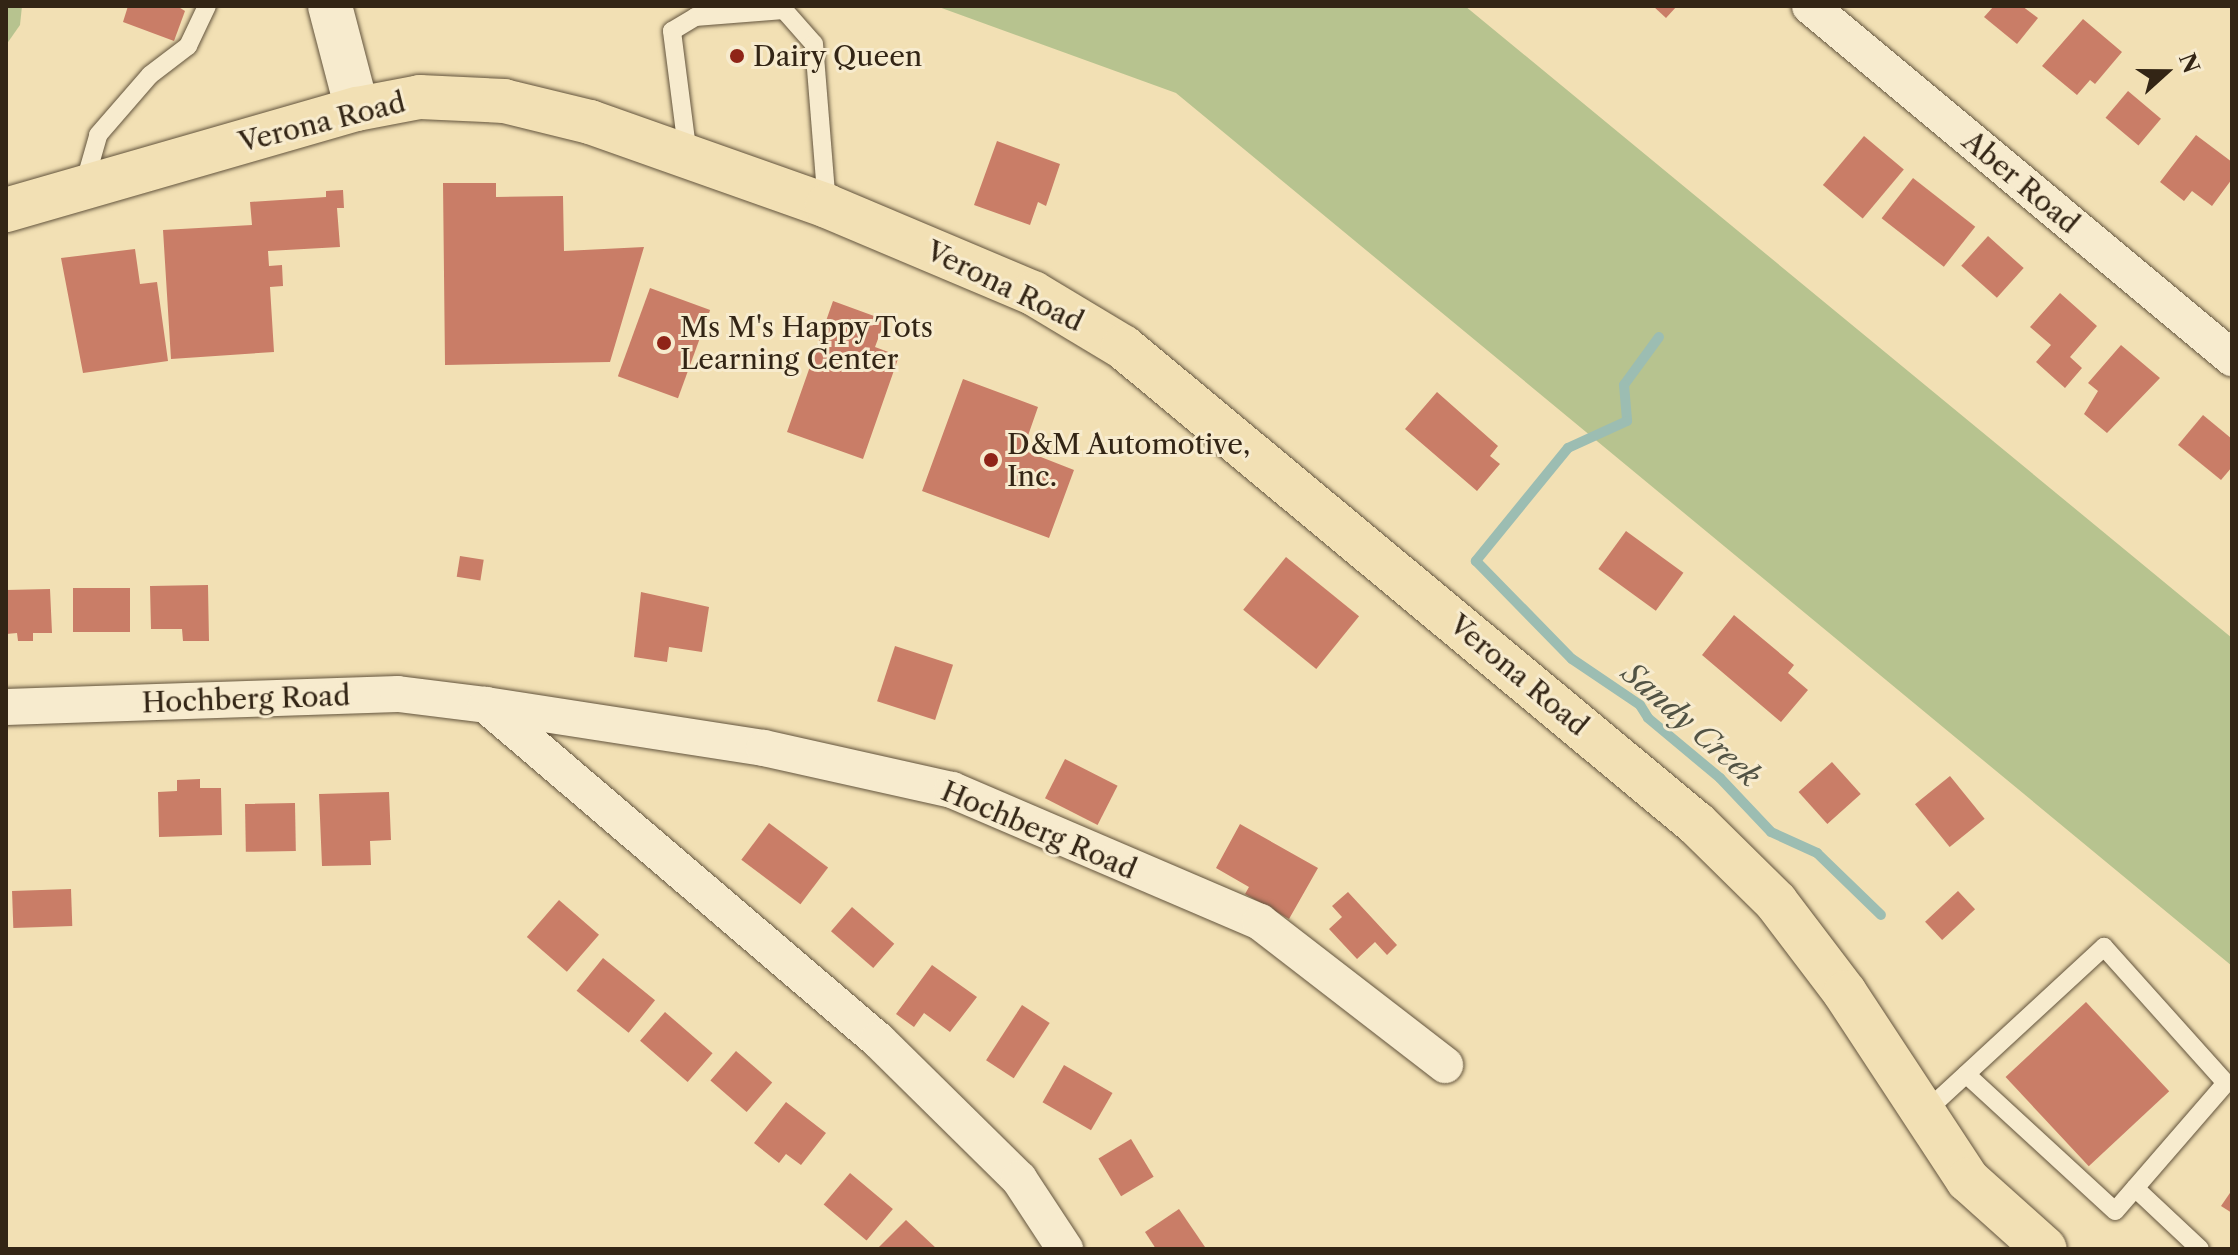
<!DOCTYPE html>
<html>
<head>
<meta charset="utf-8">
<style>
	body { margin:0 }
	#map { position:relative; width:2238px; height:1255px; overflow:hidden; background:#f2e0b4; font-family:"Libre Caslon Text",serif }
	div>[style] { position:absolute }
	[style*='--x'] { left:calc(var(--x)*1px); top:calc(var(--y)*1px); width:calc(var(--w)*1px); rotate:calc(var(--a)*1deg) }
	.green>* { inset:0; background:#b7c38f }
	.stream>* { height:10px; margin:-5px; padding:0 5px; transform-origin:5px; border-radius:5px; background:#9cbdb2 }
	.building>* { inset:0; background:#c97d67; transform-origin:0 0 }
	.roads { filter:drop-shadow(0 0 2px #63543d) drop-shadow(0 0 2px #63543d) }
	.service>* { height:18px; margin:-9px; padding:0 9px; transform-origin:9px; border-radius:9px; background:#f7ebce }
	.minor>* { height:36px; margin:-18px; padding:0 18px; transform-origin:18px; border-radius:18px; background:#f7ebce }
	.tertiary>* { height:44px; margin:-22px; padding:0 22px; transform-origin:22px; border-radius:22px; background:#f7ebce }
	.primary>* { height:44px; margin:-22px; padding:0 22px; transform-origin:22px; border-radius:22px; background:#f2e0b4 }
	.dots>* { width:22px; height:22px; translate:-50% -50%; box-sizing:border-box; border:4px solid #f7ebce; border-radius:50% }
	span { translate:-50% -50%; white-space:nowrap; text-align:center; line-height:1.15; -webkit-text-stroke:6px #f7ebce; paint-order:stroke }
	.poi-label { font-size:28px; color:#332515 }
	.left { translate:0 -50%; text-align:left }
	.street-label { font-size:28px; color:#332515 }
	.water-label { font-size:30px; color:#525344; font-style:italic }
	.frame { position:absolute; inset:0; border:8px solid #332515; pointer-events:none }
	.north { position:absolute; left:2126px; top:32px; width:80px; height:80px; -webkit-text-stroke:6px #f7ebce; paint-order:stroke; rotate:69deg; font-size:22px; font-weight:700; line-height:32px; text-align:center; color:#332515 }
	.north::after { content:''; display:block; margin:auto; width:28px; height:36px; background:#332515; clip-path:polygon(50% 0,100% 100%,50% 72%,0 100%) }
</style>
</head>
<body>
<div id="map">
	<div class="green">
		<div style="clip-path:polygon(6px 6px,22px 6px,20px 25px,6px 45px)"></div>
		<div style="clip-path:polygon(936px 6px,1465px 6px,2232px 638px,2232px 966px,1176px 93px)"></div>
	</div>
	<div class="stream">
		<div style="--x:1659;--y:337;--w:59;--a:126.1"></div>
		<div style="--x:1624;--y:385;--w:36;--a:85"></div>
		<div style="--x:1627;--y:421;--w:65;--a:155.4"></div>
		<div style="--x:1568;--y:448;--w:146;--a:129.2"></div>
		<div style="--x:1476;--y:561;--w:137;--a:45.6"></div>
		<div style="--x:1572;--y:659;--w:82;--a:34.1"></div>
		<div style="--x:1640;--y:705;--w:15;--a:58"></div>
		<div style="--x:1648;--y:718;--w:94;--a:39.8"></div>
		<div style="--x:1720;--y:778;--w:74;--a:46.6"></div>
		<div style="--x:1771;--y:832;--w:51;--a:24.5"></div>
		<div style="--x:1817;--y:853;--w:89;--a:44.1"></div>
	</div>
	<div class="building">
		<div style="clip-path:polygon(128px 6px,177px 6px,185px 11px,174px 41px,123px 22px)"></div>
		<div style="clip-path:polygon(1653px 6px,1677px 6px,1666px 18px)"></div>
		<div style="clip-path:polygon(1994px 6px,2022px 6px,2038px 18px,2017px 44px,1984px 17px)"></div>
		<div style="clip-path:polygon(2083px 19px,2122px 52px,2095px 84px,2090px 80px,2077px 95px,2042px 66px)"></div>
		<div style="left:2128px;top:91px;width:43px;height:35px;rotate:40deg"></div>
		<div style="clip-path:polygon(2196px 135px,2232px 162px,2232px 179px,2212px 206px,2192px 191px,2184px 201px,2160px 182px)"></div>
		<div style="left:1864px;top:136px;width:52px;height:64px;rotate:40deg"></div>
		<div style="clip-path:polygon(997px 141px,1060px 164px,1046px 206px,1038px 202px,1030px 225px,974px 205px)"></div>
		<div style="left:1913px;top:178px;width:79px;height:51px;rotate:38deg"></div>
		<div style="clip-path:polygon(443px 183px,496px 183px,496px 197px,563px 196px,564px 251px,644px 247px,610px 362px,445px 365px)"></div>
		<div style="clip-path:polygon(343px 190px,344px 208px,337px 208px,340px 247px,268px 251px,269px 266px,282px 265px,283px 286px,270px 287px,274px 352px,171px 359px,163px 230px,252px 225px,250px 202px,326px 197px,326px 191px)"></div>
		<div style="left:1988px;top:236px;width:48px;height:40px;rotate:42deg"></div>
		<div style="clip-path:polygon(135px 249px,140px 284px,157px 282px,168px 361px,83px 373px,61px 258px)"></div>
		<div style="left:650px;top:288px;width:64px;height:94px;rotate:20deg"></div>
		<div style="clip-path:polygon(2060px 293px,2097px 326px,2070px 357px,2082px 368px,2065px 388px,2036px 362px,2051px 345px,2030px 327px)"></div>
		<div style="clip-path:polygon(833px 301px,885px 320px,875px 347px,899px 356px,863px 459px,787px 432px)"></div>
		<div style="clip-path:polygon(2121px 345px,2160px 378px,2107px 433px,2084px 414px,2098px 391px,2088px 383px)"></div>
		<div style="clip-path:polygon(963px 379px,1038px 407px,1023px 450px,1074px 470px,1049px 538px,922px 491px)"></div>
		<div style="clip-path:polygon(1437px 392px,1498px 446px,1490px 456px,1500px 464px,1477px 491px,1405px 429px)"></div>
		<div style="clip-path:polygon(2203px 415px,2232px 439px,2232px 467px,2221px 480px,2178px 445px)"></div>
		<div style="left:1626px;top:531px;width:71px;height:47px;rotate:36deg"></div>
		<div style="left:460px;top:556px;width:24px;height:21px;rotate:9deg"></div>
		<div style="left:1286px;top:557px;width:94px;height:68px;rotate:39deg"></div>
		<div style="clip-path:polygon(208px 585px,209px 641px,183px 641px,182px 629px,151px 629px,150px 586px)"></div>
		<div style="left:73px;top:588px;width:57px;height:44px"></div>
		<div style="clip-path:polygon(50px 589px,52px 633px,33px 633px,33px 641px,18px 641px,17px 633px,6px 634px,6px 590px)"></div>
		<div style="clip-path:polygon(641px 592px,709px 607px,702px 652px,669px 647px,667px 662px,634px 657px)"></div>
		<div style="clip-path:polygon(1734px 615px,1794px 665px,1788px 673px,1808px 690px,1781px 722px,1702px 655px)"></div>
		<div style="left:895px;top:646px;width:61px;height:58px;rotate:18deg"></div>
		<div style="left:1065px;top:759px;width:59px;height:44px;rotate:27deg"></div>
		<div style="left:1832px;top:762px;width:43px;height:45px;rotate:48deg"></div>
		<div style="left:1950px;top:776px;width:55px;height:45px;rotate:51deg"></div>
		<div style="clip-path:polygon(200px 779px,200px 788px,221px 788px,222px 835px,159px 837px,158px 792px,177px 791px,177px 780px)"></div>
		<div style="clip-path:polygon(389px 792px,391px 840px,370px 841px,371px 865px,322px 866px,319px 794px)"></div>
		<div style="left:295px;top:803px;width:48px;height:50px;rotate:89deg"></div>
		<div style="left:769px;top:823px;width:74px;height:46px;rotate:37deg"></div>
		<div style="clip-path:polygon(1240px 824px,1318px 868px,1289px 919px,1245px 894px,1249px 887px,1216px 868px)"></div>
		<div style="left:71px;top:889px;width:37px;height:59px;rotate:88deg"></div>
		<div style="left:1958px;top:891px;width:25px;height:45px;rotate:47deg"></div>
		<div style="clip-path:polygon(1348px 892px,1397px 945px,1387px 955px,1375px 942px,1357px 959px,1329px 929px,1342px 917px,1332px 906px)"></div>
		<div style="left:559px;top:900px;width:53px;height:49px;rotate:41deg"></div>
		<div style="left:852px;top:907px;width:56px;height:32px;rotate:41deg"></div>
		<div style="left:603px;top:958px;width:67px;height:42px;rotate:39deg"></div>
		<div style="clip-path:polygon(932px 965px,977px 997px,950px 1032px,924px 1013px,914px 1027px,896px 1014px)"></div>
		<div style="left:2086px;top:1002px;width:122px;height:110px;rotate:47deg"></div>
		<div style="left:1022px;top:1005px;width:33px;height:66px;rotate:33deg"></div>
		<div style="left:665px;top:1012px;width:63px;height:38px;rotate:41deg"></div>
		<div style="left:736px;top:1051px;width:48px;height:39px;rotate:41deg"></div>
		<div style="left:1064px;top:1065px;width:56px;height:43px;rotate:30deg"></div>
		<div style="clip-path:polygon(786px 1102px,826px 1133px,801px 1165px,786px 1154px,779px 1163px,754px 1143px)"></div>
		<div style="left:1131px;top:1139px;width:44px;height:38px;rotate:59deg"></div>
		<div style="left:850px;top:1173px;width:56px;height:41px;rotate:40deg"></div>
		<div style="clip-path:polygon(2232px 1190px,2232px 1213px,2221px 1206px)"></div>
		<div style="clip-path:polygon(1179px 1209px,1205px 1247px,1156px 1249px,1145px 1232px)"></div>
		<div style="clip-path:polygon(906px 1220px,937px 1249px,877px 1249px)"></div>
	</div>
	<div class="roads">
		<div class="service">
			<div style="--x:688;--y:156;--w:126;--a:-97.3"></div>
			<div style="--x:672;--y:31;--w:27;--a:-31"></div>
			<div style="--x:695;--y:17;--w:89;--a:-4.5"></div>
			<div style="--x:784;--y:10;--w:45;--a:48.6"></div>
			<div style="--x:814;--y:44;--w:163;--a:85.4"></div>
			<div style="--x:90;--y:186;--w:15;--a:-98"></div>
			<div style="--x:88;--y:171;--w:37;--a:-74"></div>
			<div style="--x:98;--y:135;--w:79;--a:-49.1"></div>
			<div style="--x:150;--y:75;--w:48;--a:-37.3"></div>
			<div style="--x:188;--y:46;--w:44;--a:-64.6"></div>
			<div style="--x:1924;--y:1113;--w:245;--a:-42.7"></div>
			<div style="--x:2104;--y:947;--w:183;--a:48.1"></div>
			<div style="--x:2226;--y:1083;--w:169;--a:130.9"></div>
			<div style="--x:2115;--y:1211;--w:202;--a:-137.4"></div>
			<div style="--x:2135;--y:1188;--w:89;--a:43.2"></div>
		</div>
		<div class="minor">
			<div style="--x:1810;--y:6;--w:550;--a:39.83"></div>
			<div style="--x:486;--y:705;--w:281;--a:8.8"></div>
			<div style="--x:764;--y:748;--w:193;--a:12.6"></div>
			<div style="--x:952;--y:790;--w:335;--a:23.2"></div>
			<div style="--x:1260;--y:922;--w:234;--a:37.7"></div>
			<div style="--x:6;--y:707;--w:392;--a:-1.9"></div>
			<div style="--x:398;--y:694;--w:89;--a:7.1"></div>
			<div style="--x:486;--y:705;--w:516;--a:40.52"></div>
			<div style="--x:878;--y:1040;--w:198;--a:44.6"></div>
			<div style="--x:1019;--y:1179;--w:84;--a:56.7"></div>
		</div>
		<div class="tertiary">
			<div style="--x:330;--y:6;--w:106;--a:75.3"></div>
		</div>
		<div class="primary">
			<div style="--x:6;--y:210;--w:365;--a:-16.1"></div>
			<div style="--x:357;--y:109;--w:64;--a:-10.8"></div>
			<div style="--x:420;--y:97;--w:84;--a:2.7"></div>
			<div style="--x:504;--y:101;--w:89;--a:13.7"></div>
			<div style="--x:590;--y:122;--w:251;--a:19.5"></div>
			<div style="--x:827;--y:206;--w:224;--a:22.9"></div>
			<div style="--x:1033;--y:293;--w:105;--a:31"></div>
			<div style="--x:1123;--y:347;--w:746;--a:39.73"></div>
			<div style="--x:1697;--y:824;--w:111;--a:44.6"></div>
			<div style="--x:1776;--y:902;--w:114;--a:52.8"></div>
			<div style="--x:1845;--y:993;--w:224;--a:56.7"></div>
			<div style="--x:1968;--y:1180;--w:103;--a:41.9"></div>
		</div>
	</div>
	<div class="dots">
		<div style="left:737px;top:56px;background:#8f2418"></div>
		<div style="left:664px;top:343px;background:#8f2418"></div>
		<div style="left:991px;top:460px;background:#8f2418"></div>
	</div>
	<div class="poi-label">
		<span class="left" style="left:753px;top:56px">Dairy Queen</span>
		<span class="left" style="left:680px;top:343px">Ms M's Happy Tots<br>Learning Center</span>
		<span class="left" style="left:1007px;top:460px">D&amp;M Automotive,<br>Inc.</span>
	</div>
	<div class="street-label">
		<span style="left:322px;top:122px;rotate:-14deg">Verona Road</span>
		<span style="left:2021px;top:182px;rotate:40deg">Aber Road</span>
		<span style="left:1005px;top:286px;rotate:26deg">Verona Road</span>
		<span style="left:1519px;top:675px;rotate:40deg">Verona Road</span>
		<span style="left:246px;top:699px;rotate:-2deg">Hochberg Road</span>
		<span style="left:1039px;top:830px;rotate:23deg">Hochberg Road</span>
	</div>
	<div class="water-label">
		<span style="left:1691px;top:725px;rotate:41deg">Sandy Creek</span>
	</div>
	<div class="frame"></div>
	<div class="north">N</div>
</div>
</body>
</html>
